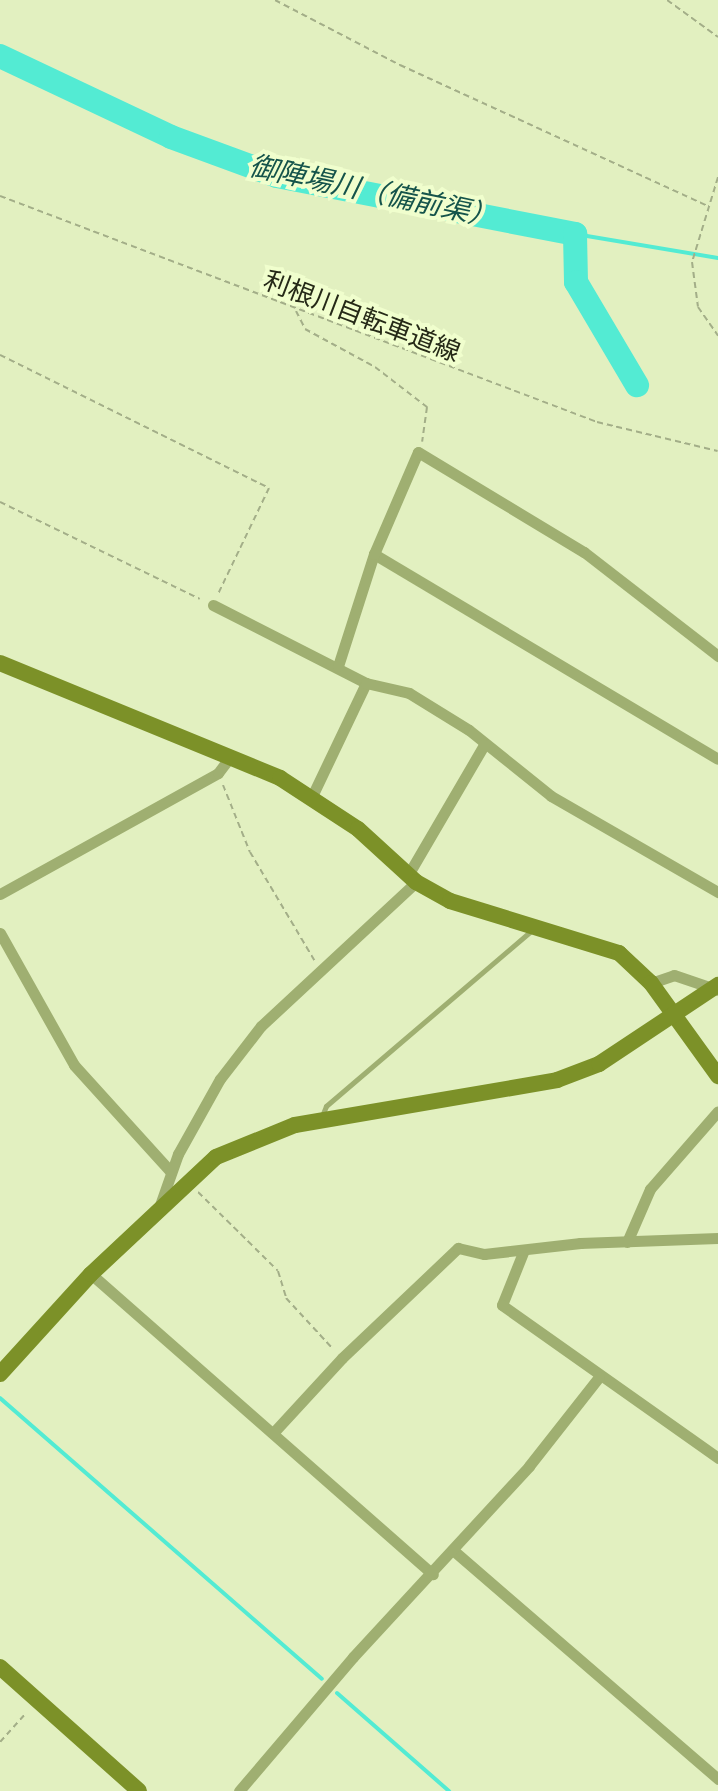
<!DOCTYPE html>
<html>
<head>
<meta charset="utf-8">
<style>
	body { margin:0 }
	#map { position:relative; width:718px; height:1791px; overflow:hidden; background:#e2f0c0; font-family:"PT Sans","Noto Sans JP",sans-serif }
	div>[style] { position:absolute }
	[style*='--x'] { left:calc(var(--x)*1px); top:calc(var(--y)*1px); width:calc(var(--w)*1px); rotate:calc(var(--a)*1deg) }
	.stream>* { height:4px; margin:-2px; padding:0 2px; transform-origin:2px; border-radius:2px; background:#53ebd3 }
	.river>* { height:24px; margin:-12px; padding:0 12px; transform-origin:12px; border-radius:12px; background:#53ebd3 }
	.path>* { height:2px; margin-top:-1px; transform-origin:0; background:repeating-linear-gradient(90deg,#a3ae88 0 6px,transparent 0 10px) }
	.lane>* { height:5px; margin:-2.5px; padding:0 2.5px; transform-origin:2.5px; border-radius:2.5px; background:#9faf71 }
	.street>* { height:11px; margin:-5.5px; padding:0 5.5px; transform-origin:5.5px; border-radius:5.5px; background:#9faf71 }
	.secondary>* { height:16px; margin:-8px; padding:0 8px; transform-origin:8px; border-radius:8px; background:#7c9128 }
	span { translate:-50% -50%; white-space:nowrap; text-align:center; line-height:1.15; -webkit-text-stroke:8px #f0fecd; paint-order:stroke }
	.street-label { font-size:26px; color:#252917 }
	.water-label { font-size:28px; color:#15544b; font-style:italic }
</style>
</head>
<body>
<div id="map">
	<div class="stream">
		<div style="--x:575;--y:234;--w:145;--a:9.5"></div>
		<div style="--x:0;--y:1398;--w:427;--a:41.1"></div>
		<div style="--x:337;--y:1693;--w:149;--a:41.2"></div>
	</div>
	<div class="river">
		<div style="--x:0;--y:56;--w:189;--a:25.3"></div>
		<div style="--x:171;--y:137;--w:113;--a:20.2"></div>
		<div style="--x:277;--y:176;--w:304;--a:11"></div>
		<div style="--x:575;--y:234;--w:48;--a:88.8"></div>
		<div style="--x:576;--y:282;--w:120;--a:59.4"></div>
	</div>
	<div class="path">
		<div style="--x:275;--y:0;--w:141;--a:27.5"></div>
		<div style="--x:400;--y:65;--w:337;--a:24.6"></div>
		<div style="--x:667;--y:0;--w:63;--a:36"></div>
		<div style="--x:718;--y:177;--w:89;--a:107"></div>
		<div style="--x:692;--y:262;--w:45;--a:82.4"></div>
		<div style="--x:698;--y:307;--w:35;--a:55"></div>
		<div style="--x:0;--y:196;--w:638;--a:20.73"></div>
		<div style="--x:597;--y:422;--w:124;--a:13.5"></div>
		<div style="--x:296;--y:311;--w:20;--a:63"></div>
		<div style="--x:305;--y:329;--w:80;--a:28.5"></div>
		<div style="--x:375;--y:367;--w:66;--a:37.6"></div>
		<div style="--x:427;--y:407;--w:35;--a:98"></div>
		<div style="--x:0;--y:355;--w:300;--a:26.3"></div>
		<div style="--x:269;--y:488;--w:118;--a:115.7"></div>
		<div style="--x:0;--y:502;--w:222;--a:25.9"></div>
		<div style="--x:223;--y:785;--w:72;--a:68.1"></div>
		<div style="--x:250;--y:852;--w:126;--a:59.3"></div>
		<div style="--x:198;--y:1192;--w:112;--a:44.6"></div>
		<div style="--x:278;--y:1271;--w:28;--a:73"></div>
		<div style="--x:286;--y:1298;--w:69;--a:47.3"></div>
		<div style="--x:0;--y:1742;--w:39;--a:-48"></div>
	</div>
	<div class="lane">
		<div style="--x:322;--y:1116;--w:11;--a:-68"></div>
		<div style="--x:326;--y:1106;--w:271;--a:-40.5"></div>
	</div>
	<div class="street">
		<div style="--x:374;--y:554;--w:400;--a:30.8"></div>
		<div style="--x:213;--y:605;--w:172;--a:27"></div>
		<div style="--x:366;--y:683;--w:125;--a:115.5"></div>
		<div style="--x:338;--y:666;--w:118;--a:-72.2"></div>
		<div style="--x:374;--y:554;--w:111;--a:-66.7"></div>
		<div style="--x:418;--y:452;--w:194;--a:31.1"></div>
		<div style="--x:584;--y:552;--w:170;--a:37.8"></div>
		<div style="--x:366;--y:683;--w:44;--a:13.1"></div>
		<div style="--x:409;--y:693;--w:70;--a:31.7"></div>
		<div style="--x:469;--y:730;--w:105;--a:38.8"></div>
		<div style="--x:551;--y:796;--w:193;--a:29.9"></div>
		<div style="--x:408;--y:875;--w:151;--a:-59.7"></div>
		<div style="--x:0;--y:894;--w:249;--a:-29"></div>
		<div style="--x:218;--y:773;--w:20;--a:-53"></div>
		<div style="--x:0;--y:933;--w:151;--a:60.7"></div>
		<div style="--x:74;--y:1065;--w:143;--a:47.8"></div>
		<div style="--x:651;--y:983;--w:24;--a:-19"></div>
		<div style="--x:674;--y:975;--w:46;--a:18.8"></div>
		<div style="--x:160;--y:1205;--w:54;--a:-70.6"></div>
		<div style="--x:178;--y:1154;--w:86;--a:-60.8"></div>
		<div style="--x:220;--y:1079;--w:67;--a:-52.3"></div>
		<div style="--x:261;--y:1026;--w:212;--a:-42.9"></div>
		<div style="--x:627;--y:1242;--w:58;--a:-66.5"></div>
		<div style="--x:650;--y:1189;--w:103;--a:-48.9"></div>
		<div style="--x:524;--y:1250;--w:59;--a:111.8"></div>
		<div style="--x:502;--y:1305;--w:265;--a:35.3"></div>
		<div style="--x:91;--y:1274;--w:455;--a:41.3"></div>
		<div style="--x:273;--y:1433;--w:102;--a:-47.4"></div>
		<div style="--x:342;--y:1358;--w:160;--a:-43.5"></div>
		<div style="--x:458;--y:1248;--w:27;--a:13"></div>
		<div style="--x:484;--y:1254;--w:97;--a:-6.5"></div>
		<div style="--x:580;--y:1243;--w:138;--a:-2.1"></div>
		<div style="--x:454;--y:1551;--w:349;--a:40.8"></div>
		<div style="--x:239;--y:1791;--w:176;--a:-49.6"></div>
		<div style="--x:353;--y:1657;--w:260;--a:-47.3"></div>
		<div style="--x:529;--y:1466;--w:113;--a:-51.8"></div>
	</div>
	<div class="secondary">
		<div style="--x:0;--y:663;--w:303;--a:22.3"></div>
		<div style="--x:280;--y:778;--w:93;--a:33.2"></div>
		<div style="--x:358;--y:829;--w:79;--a:42.4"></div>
		<div style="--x:416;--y:882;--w:39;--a:29"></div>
		<div style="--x:450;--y:901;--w:177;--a:17.1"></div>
		<div style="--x:619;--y:953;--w:44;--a:43.2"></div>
		<div style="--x:651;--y:983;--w:115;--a:54.2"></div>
		<div style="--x:0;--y:1374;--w:135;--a:-47.7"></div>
		<div style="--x:91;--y:1274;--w:171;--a:-43.1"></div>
		<div style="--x:216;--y:1157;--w:85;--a:-22.1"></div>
		<div style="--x:295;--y:1125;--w:266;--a:-9.7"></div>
		<div style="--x:557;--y:1080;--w:45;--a:-20.9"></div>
		<div style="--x:599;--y:1064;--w:143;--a:-33.6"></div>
		<div style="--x:0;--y:1667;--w:186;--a:41.7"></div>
	</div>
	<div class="street-label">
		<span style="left:362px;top:316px;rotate:21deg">利根川自転車道線</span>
	</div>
	<div class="water-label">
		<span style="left:373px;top:191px;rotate:12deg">御陣場川（備前渠）</span>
	</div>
</div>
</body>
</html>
